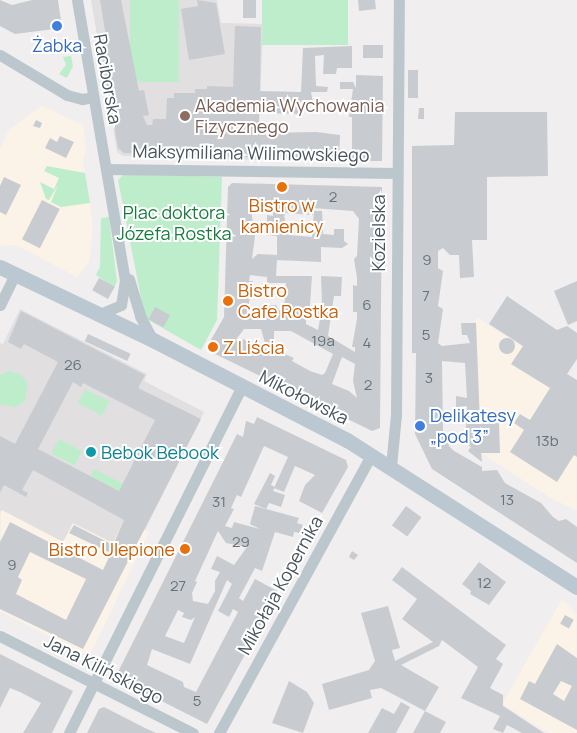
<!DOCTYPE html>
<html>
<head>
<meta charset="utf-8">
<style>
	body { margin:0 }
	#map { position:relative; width:577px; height:733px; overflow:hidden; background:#f0eeee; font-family:Manrope,sans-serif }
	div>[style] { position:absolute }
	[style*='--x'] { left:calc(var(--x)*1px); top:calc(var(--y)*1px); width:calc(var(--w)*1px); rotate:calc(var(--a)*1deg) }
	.commercial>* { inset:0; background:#fbf3e7 }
	.education>* { inset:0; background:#e1dfe0 }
	.green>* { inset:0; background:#bdedcb; transform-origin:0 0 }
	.building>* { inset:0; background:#c8ccd0; transform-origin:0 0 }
	.round { border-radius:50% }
	.street>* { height:11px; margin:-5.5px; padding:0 5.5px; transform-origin:5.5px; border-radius:5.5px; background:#bcc7cd }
	.secondary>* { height:15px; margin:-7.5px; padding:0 7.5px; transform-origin:7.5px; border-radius:7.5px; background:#bcc8d1 }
	.dots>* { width:14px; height:14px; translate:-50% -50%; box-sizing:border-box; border:2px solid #fff; border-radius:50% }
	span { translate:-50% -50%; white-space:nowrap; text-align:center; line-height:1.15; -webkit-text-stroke:4px #fff; paint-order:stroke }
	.number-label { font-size:15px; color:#667178 }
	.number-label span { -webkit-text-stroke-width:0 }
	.shop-label { font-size:18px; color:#366cbe }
	.left { translate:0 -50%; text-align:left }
	.street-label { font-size:18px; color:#46535b }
	.education-label { font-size:18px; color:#785e54 }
	.food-label { font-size:18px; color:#c56008 }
	.right { translate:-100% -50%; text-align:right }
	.park-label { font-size:18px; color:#197a40 }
	.culture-label { font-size:18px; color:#0d838f }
</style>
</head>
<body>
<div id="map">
	<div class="commercial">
		<div style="clip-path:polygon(42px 106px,83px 125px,86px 150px,83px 161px,93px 228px,89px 262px,77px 277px,16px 245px,0 246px,0 149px,9px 130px)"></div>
		<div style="clip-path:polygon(476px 317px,577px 382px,577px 510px,554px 500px,481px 453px)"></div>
		<div style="clip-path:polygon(1px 510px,63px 541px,72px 523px,112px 543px,124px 520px,149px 532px,89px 657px,0 611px)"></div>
		<div style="clip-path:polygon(562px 599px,577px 614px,577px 733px,549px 733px,502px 704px)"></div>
	</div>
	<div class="education">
		<div style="clip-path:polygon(91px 0,217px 0,221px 23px,263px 24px,258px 160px,123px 156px,117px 152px)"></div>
		<div style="clip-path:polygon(20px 309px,147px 374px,144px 381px,204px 412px,145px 530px,124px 520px,113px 543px,73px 523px,63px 542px,2px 510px,0 512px,0 343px,3px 344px)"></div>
	</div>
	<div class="green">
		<div style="left:130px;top:0;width:49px;height:82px"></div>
		<div style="left:262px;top:0;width:86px;height:45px"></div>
		<div style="clip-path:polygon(71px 56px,73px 66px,67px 78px,59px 74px,66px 65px,63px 57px)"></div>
		<div style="clip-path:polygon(47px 166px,85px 173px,90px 203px,61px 207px,51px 202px,58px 185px,49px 200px,46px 199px,40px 182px,54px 189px,59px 178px,44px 171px)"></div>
		<div style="clip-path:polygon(132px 174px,222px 177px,217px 320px,201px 350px,145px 318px,118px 180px,123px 175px)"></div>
		<div style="clip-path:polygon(109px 217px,117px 281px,114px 288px,96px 275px,100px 267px,101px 218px)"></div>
		<div style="clip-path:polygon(8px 371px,20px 374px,28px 383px,25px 401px,16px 407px,0 404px,0 375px)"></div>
		<div style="left:85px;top:389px;width:27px;height:16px;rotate:27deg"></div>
		<div style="left:59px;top:439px;width:26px;height:16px;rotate:28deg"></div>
		<div style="left:94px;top:469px;width:33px;height:8px;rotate:27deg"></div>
	</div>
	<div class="building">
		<div style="clip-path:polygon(0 0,12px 5px,32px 0,58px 0,62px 28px,15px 34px,0 26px)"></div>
		<div style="clip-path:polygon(100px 0,121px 0,139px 91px,144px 90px,149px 115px,143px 116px,147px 125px,152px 125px,153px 119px,166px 119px,167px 98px,174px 98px,174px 93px,195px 93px,195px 89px,207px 89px,207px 86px,233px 87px,235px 26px,261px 27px,260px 91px,301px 92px,303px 48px,352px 46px,352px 68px,337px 68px,336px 74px,323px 74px,324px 55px,315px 56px,316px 86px,328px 87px,327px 92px,311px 92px,313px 103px,301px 101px,300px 114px,259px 113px,259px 133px,316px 132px,340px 135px,339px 160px,124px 153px,118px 148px,101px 50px,108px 49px)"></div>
		<div style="clip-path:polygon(197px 0,216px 3px,225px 54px,189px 60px,181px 9px,198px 6px)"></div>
		<div style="left:243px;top:0;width:13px;height:18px"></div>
		<div style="clip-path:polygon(358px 0,375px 0,376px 9px,359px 11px)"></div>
		<div style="left:383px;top:45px;width:13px;height:20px;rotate:90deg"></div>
		<div style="left:408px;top:70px;width:10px;height:28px"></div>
		<div style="clip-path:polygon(356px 75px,383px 76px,382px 161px,352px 161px,352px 117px,349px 117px,353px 89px,340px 89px,340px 82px,353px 82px,356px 88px)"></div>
		<div style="clip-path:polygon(419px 108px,424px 108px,424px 119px,418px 119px)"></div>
		<div style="clip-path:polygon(455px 112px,547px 112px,548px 176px,487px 177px,487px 240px,453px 240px,472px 240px,474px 277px,460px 278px,459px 255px,450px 255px,443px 248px,438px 251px,438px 268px,443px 271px,438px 306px,443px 309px,438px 343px,442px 346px,470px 343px,467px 335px,462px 335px,461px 323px,476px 323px,480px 424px,499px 423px,500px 453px,481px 453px,482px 462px,468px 451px,471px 447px,465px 443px,467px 406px,456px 407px,456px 396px,467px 398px,465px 363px,442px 361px,443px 433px,447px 433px,449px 446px,454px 451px,482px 467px,482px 471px,497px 470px,505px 483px,541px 503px,553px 517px,559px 521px,566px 519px,577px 527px,577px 563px,432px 469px,415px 434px,416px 353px,412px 353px,412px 146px,454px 145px)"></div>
		<div style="clip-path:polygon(36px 120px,42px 123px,40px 128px,33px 126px)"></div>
		<div style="clip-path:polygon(60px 136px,74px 142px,66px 158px,45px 148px,50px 138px,57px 142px)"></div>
		<div style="clip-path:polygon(4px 177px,21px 185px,6px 215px,0 212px,0 186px)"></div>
		<div style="clip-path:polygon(evenodd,232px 183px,382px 187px,380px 428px,372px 431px,211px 352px,208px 345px,224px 317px,228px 187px,232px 183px,255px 207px,273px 211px,273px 216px,267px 215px,267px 235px,277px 236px,277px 255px,258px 254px,252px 259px,255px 236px,251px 210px,255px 207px,232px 183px,313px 208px,353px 211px,359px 219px,357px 256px,354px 259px,357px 278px,357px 286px,353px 285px,353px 312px,357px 312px,357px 319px,352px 347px,355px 347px,355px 352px,328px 336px,334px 296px,341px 296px,342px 277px,321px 276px,322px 305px,315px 306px,314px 319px,320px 319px,318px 330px,306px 324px,306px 319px,309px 319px,312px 276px,276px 276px,277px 260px,321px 262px,321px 247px,342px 248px,348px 244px,344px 241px,344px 229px,334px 229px,334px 235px,323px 234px,322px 211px,314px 211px,312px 237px,289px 235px,284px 216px,286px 213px,313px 215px,313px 208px,232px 183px,250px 275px,267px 277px,267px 283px,286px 283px,284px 310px,279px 310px,276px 305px,248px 308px,253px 281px,249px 281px,250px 275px,232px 183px,244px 329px,261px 329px,267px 350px,243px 339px,235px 341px,244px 329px,232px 183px,274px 331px,291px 331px,333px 354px,325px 373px,322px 375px,310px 371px,292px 361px,294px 358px,278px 351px,274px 352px,274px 331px,232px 183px,342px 357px,355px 364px,353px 381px,357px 398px,349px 391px,332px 384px,342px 357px)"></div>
		<div style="left:42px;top:200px;width:20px;height:44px;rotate:27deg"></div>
		<div style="left:99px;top:278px;width:18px;height:14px;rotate:29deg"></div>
		<div style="clip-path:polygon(577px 281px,577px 321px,568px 325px,554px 291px)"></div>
		<div style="clip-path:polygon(507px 296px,557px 330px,567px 326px,577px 333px,577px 359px,567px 374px,577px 380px,577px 457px,574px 455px,557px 482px,510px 452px,524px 430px,514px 423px,520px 414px,530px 420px,550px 388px,511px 364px,523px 346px,489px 324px)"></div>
		<div style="left:155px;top:307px;width:17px;height:14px;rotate:28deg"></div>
		<div style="clip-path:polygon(evenodd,21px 311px,145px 375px,138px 388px,201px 419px,83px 649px,0 609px,0 542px,10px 522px,103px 570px,111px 553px,69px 533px,74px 525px,113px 545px,124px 520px,33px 470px,22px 490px,28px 493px,26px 497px,4px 485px,0 493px,0 436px,15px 444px,58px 362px,24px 344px,21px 349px,8px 342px,21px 311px,73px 382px,81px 387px,83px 383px,155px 420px,119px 491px,38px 449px,73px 382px,21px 311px,30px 552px,86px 579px,66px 620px,16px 594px,22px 580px,18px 577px,30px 552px)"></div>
		<div style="left:88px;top:334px;width:47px;height:8px;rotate:25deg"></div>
		<div class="round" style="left:499px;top:338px;width:16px;height:16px"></div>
		<div style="clip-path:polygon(evenodd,257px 417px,346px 460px,348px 467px,322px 513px,299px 501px,305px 485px,315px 475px,295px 466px,284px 492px,274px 488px,288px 457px,264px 446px,241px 497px,237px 495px,231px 508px,234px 509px,225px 526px,232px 528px,234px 522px,260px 529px,250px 524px,255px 506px,299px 518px,297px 523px,303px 525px,300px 533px,294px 532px,293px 537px,275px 532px,262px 571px,255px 568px,239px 598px,243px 601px,255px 579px,279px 592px,207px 724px,118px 679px,117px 674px,237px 434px,243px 437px,246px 421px,254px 424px,257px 417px,218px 531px,226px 543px,247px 547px,234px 565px,217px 556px,211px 569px,220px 572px,215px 581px,215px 591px,208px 604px,193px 601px,192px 593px,197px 582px,195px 581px,218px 531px,257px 417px,227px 580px,232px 584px,218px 611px,229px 617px,233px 609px,238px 612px,196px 692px,184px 687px,183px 682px,147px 665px,152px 649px,190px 664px,227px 580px,257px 417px,178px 610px,184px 613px,182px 617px,191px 620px,195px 617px,184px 643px,165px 636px,178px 610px)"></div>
		<div style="clip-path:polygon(270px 473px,275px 476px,271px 485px,275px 487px,273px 491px,285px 495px,281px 507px,269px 503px,266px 509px,254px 504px)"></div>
		<div style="left:406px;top:506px;width:19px;height:24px;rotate:36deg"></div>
		<div style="clip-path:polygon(352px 551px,358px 555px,354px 560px,349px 557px)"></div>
		<div style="clip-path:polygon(479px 562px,506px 582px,489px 605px,470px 594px,471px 591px,462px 584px)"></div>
		<div style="clip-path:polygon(402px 567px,506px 645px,496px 659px,503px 664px,490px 688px,503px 695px,503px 706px,544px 733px,522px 733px,507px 725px,503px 733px,493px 729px,500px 716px,461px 698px,478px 667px,442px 640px,439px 646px,401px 665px,439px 687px,425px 711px,381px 688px,370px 690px,372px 698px,329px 710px,322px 684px,369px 670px,375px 661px,361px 613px,388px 606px,400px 648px,392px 650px,395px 661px,433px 642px,402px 619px,417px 599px,392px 580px)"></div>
		<div style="left:565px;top:615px;width:10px;height:10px;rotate:29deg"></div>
		<div style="clip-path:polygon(evenodd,557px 644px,577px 658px,577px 730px,520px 699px,529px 681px,535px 684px,557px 644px,561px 681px,572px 686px,564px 701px,553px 694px,561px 681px)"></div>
		<div style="clip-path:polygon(0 654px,73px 691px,52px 733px,23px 733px,41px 703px,20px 692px,10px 688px,0 708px)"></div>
		<div style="clip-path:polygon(289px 681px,307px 692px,314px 703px,303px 733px,272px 723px)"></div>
		<div style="clip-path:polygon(401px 702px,410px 707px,396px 733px,368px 733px,382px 708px,394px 714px)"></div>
		<div style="clip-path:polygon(104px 707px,145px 728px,156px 733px,87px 733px,99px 709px)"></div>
		<div style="clip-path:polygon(425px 711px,446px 722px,440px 733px,413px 733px)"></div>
	</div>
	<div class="street">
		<div style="--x:77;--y:0;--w:284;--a:80.3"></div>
		<div style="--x:125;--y:280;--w:25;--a:99"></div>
		<div style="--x:121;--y:305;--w:23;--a:157"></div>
		<div style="--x:0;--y:55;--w:78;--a:30.8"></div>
		<div style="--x:67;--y:95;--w:16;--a:15"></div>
		<div style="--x:82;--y:99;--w:11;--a:-10"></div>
		<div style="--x:106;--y:169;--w:289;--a:0.8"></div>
		<div style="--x:129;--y:279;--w:39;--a:73"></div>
		<div style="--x:140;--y:316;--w:27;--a:62"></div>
		<div style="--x:0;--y:305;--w:34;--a:-64"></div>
		<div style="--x:391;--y:466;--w:51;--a:-84.4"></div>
		<div style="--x:396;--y:415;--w:415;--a:-89.6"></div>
		<div style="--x:0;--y:636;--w:216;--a:26.7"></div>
		<div style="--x:69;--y:733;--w:388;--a:-63.5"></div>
		<div style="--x:219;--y:733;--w:318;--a:-61.3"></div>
	</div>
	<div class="secondary">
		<div style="--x:0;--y:267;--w:170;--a:25.5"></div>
		<div style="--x:153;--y:340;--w:218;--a:27.3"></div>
		<div style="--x:347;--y:440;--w:273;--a:32.6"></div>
	</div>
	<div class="dots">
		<div style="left:57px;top:26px;background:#3f7fe0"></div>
		<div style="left:185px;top:116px;background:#8d6e63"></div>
		<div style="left:282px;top:187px;background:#e8710a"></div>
		<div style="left:228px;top:301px;background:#e8710a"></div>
		<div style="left:213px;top:347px;background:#e8710a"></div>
		<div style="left:420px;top:426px;background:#3f7fe0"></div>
		<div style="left:91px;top:452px;background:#0f9aa8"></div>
		<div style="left:185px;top:549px;background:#e8710a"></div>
	</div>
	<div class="number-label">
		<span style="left:333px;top:197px">2</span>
		<span style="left:427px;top:260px">9</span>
		<span style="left:426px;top:296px">7</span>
		<span style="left:367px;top:305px">6</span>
		<span style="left:426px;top:335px">5</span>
		<span style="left:323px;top:341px">19a</span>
		<span style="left:367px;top:343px">4</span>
		<span style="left:73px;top:365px">26</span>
		<span style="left:429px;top:378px">3</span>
		<span style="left:368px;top:385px">2</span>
		<span style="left:547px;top:441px">13b</span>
		<span style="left:507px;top:500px">13</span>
		<span style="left:219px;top:502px">31</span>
		<span style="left:241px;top:542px">29</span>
		<span style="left:12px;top:565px">9</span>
		<span style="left:484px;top:583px">12</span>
		<span style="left:178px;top:586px">27</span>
		<span style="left:197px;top:701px">5</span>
	</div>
	<div class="shop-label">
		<span style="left:57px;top:45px">Żabka</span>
		<span class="left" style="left:430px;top:426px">Delikatesy<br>„pod 3”</span>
	</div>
	<div class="street-label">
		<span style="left:108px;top:79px;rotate:80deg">Raciborska</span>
		<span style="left:251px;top:153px;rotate:1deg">Maksymiliana Wilimowskiego</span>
		<span style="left:378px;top:233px;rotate:-90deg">Kozielska</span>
		<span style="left:304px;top:397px;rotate:27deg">Mikołowska</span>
		<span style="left:280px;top:585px;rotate:-61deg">Mikołaja Kopernika</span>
		<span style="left:104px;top:669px;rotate:27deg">Jana Kilińskiego</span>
	</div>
	<div class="education-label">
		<span class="left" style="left:195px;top:116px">Akademia Wychowania<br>Fizycznego</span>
	</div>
	<div class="food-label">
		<span style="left:282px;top:216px">Bistro w<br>kamienicy</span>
		<span class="left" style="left:238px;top:301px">Bistro<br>Cafe Rostka</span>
		<span class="left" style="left:223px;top:347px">Z Liścia</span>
		<span class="right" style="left:175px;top:549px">Bistro Ulepione</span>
	</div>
	<div class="park-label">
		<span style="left:174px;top:223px">Plac doktora<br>Józefa Rostka</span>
	</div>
	<div class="culture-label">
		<span class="left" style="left:101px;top:452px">Bebok Bebook</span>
	</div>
</div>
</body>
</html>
